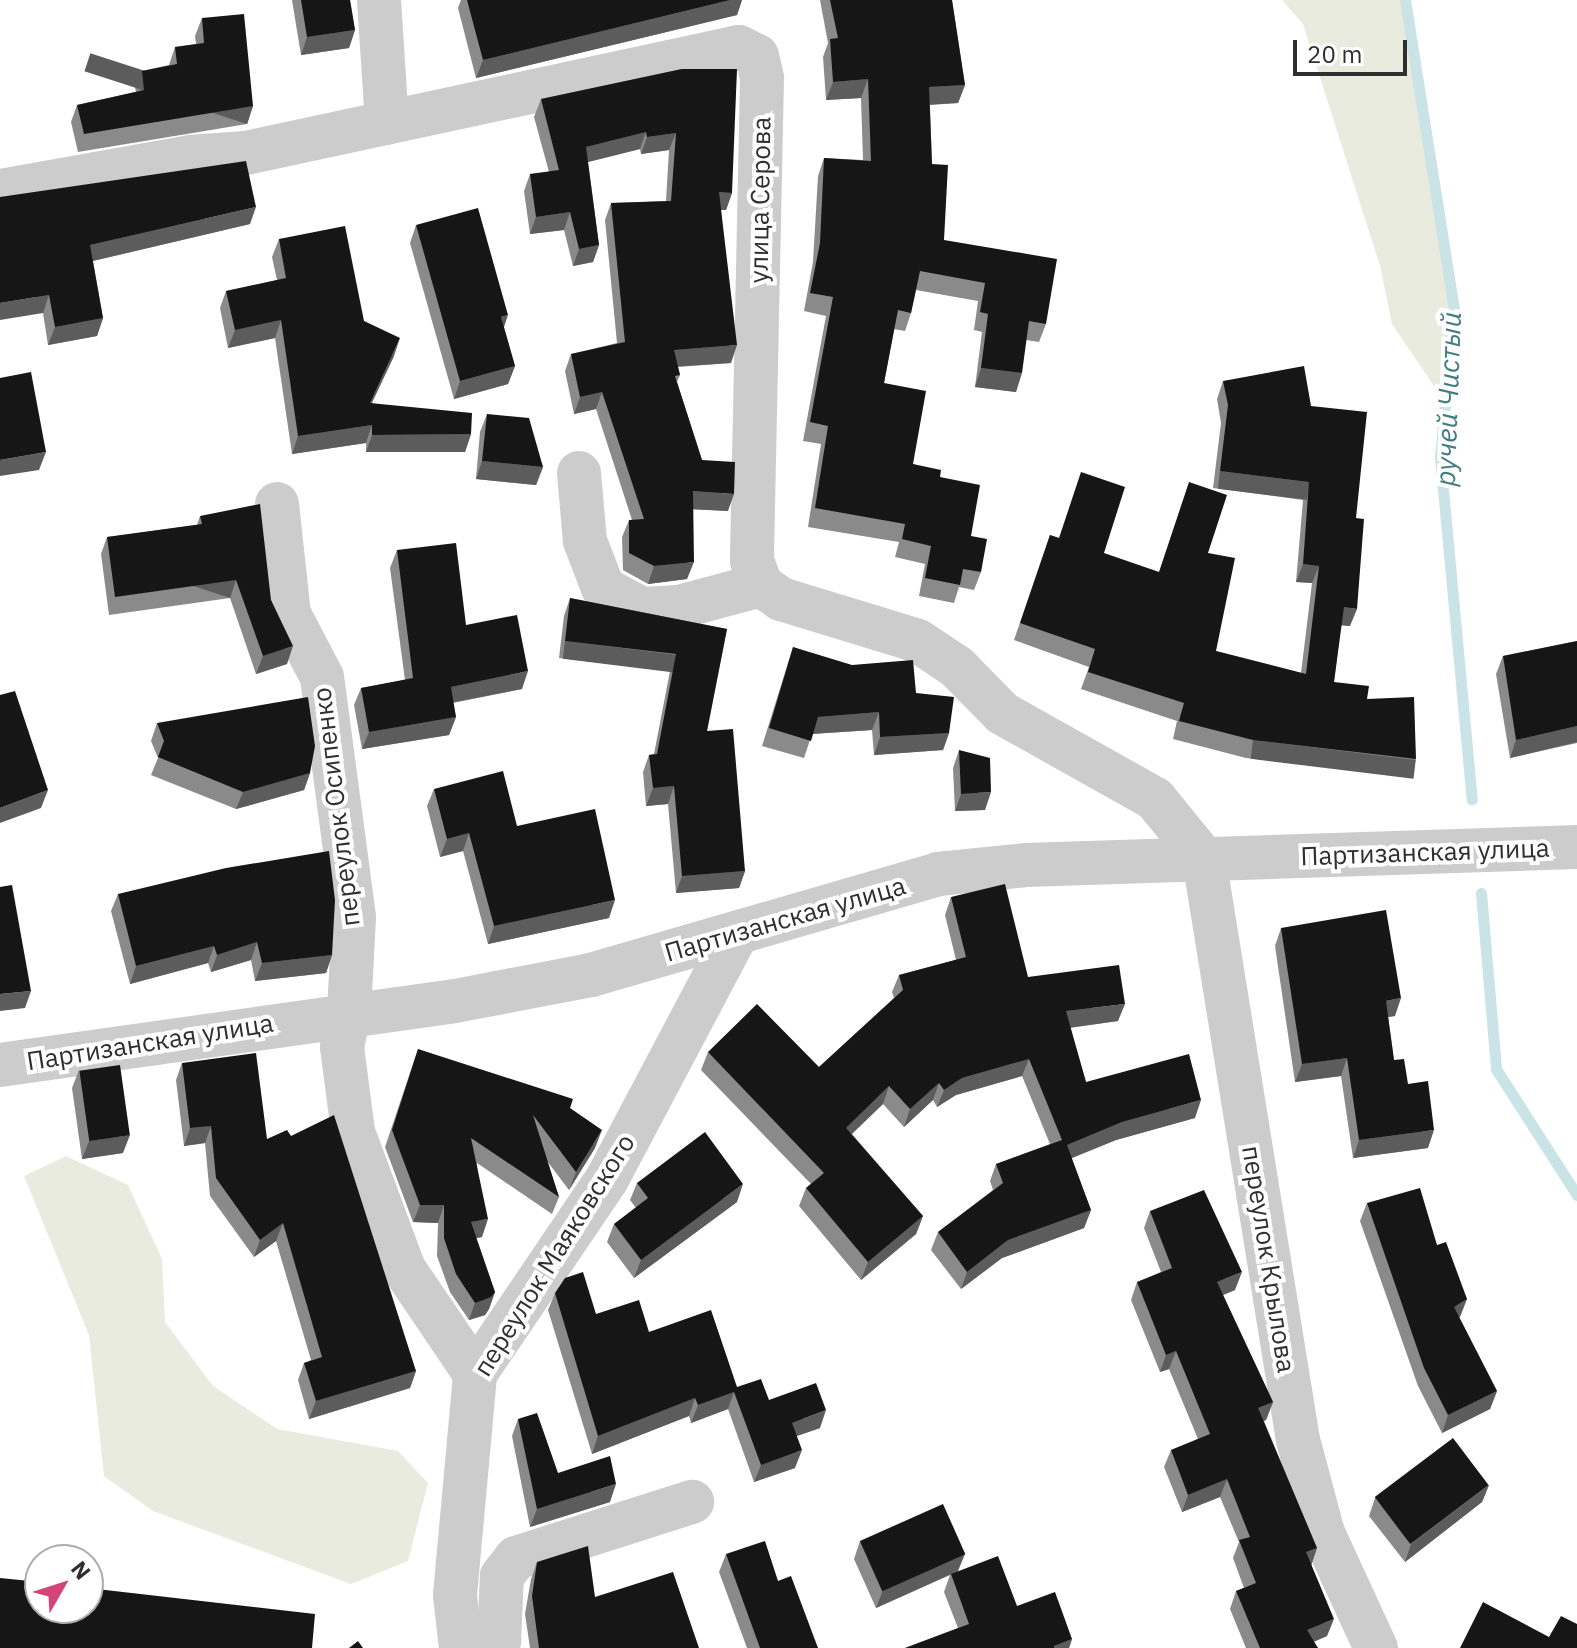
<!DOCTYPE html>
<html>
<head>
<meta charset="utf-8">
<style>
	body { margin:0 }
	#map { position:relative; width:1577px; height:1648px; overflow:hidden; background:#fff; font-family:"IBM Plex Sans",sans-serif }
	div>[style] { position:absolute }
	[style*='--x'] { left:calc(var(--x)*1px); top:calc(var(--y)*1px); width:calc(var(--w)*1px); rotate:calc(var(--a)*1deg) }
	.green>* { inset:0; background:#e8ebde }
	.stream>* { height:11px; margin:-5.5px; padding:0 5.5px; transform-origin:5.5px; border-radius:5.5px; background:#c9e3e6 }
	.minor>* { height:44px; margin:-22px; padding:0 22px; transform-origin:22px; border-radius:22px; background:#ccc }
	.wall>* { inset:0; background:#8a8a8a }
	.shaded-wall>* { inset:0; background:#5c5c5c; transform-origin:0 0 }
	.building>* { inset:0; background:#161616; transform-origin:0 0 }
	span { translate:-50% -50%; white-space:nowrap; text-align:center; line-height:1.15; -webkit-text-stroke:8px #fff; paint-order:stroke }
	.street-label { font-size:26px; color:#2f2f2f }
	.water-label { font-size:28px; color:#427c83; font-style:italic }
	.north { position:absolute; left:24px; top:1544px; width:80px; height:80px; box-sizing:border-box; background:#fff; border:2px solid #acacac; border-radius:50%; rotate:51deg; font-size:22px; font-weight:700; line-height:32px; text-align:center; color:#2f2f2f }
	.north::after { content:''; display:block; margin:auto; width:28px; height:36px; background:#d34477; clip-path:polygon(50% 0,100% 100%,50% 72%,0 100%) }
	.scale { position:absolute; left:1293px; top:40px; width:114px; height:36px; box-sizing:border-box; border:4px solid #2f2f2f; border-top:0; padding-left:10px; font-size:24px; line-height:28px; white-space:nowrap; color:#2f2f2f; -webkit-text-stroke:6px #fff; paint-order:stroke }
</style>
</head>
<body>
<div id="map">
	<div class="green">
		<div style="clip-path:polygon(1282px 0,1405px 0,1454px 309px,1445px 402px,1392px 324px,1380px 266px,1303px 24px)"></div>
		<div style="clip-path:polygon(66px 1156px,128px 1185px,162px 1259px,165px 1322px,213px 1386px,277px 1429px,398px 1451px,428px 1483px,408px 1561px,351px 1584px,153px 1511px,104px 1476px,89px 1335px,24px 1176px)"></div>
	</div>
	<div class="stream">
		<div style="--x:1405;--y:0;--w:313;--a:81"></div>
		<div style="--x:1454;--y:309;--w:149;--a:95.4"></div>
		<div style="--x:1440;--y:457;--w:344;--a:84.7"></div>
		<div style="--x:1481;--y:893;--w:177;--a:85.1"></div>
		<div style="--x:1496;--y:1069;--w:150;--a:57.3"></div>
	</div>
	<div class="minor">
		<div style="--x:379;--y:0;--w:123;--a:86.3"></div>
		<div style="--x:0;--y:191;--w:193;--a:-10.1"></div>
		<div style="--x:190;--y:157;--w:56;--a:-4.1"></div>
		<div style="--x:246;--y:153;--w:504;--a:-12.13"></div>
		<div style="--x:739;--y:47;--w:20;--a:27"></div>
		<div style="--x:757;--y:56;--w:23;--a:77"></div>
		<div style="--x:762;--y:78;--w:483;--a:91.2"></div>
		<div style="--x:752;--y:561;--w:26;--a:69"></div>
		<div style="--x:761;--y:585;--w:24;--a:35"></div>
		<div style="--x:781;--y:599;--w:143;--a:17"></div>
		<div style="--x:918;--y:641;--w:47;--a:33.7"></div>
		<div style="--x:957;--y:667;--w:64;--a:45.6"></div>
		<div style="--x:1002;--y:713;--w:176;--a:29.3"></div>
		<div style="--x:1155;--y:799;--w:77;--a:50.8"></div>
		<div style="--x:1204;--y:859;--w:589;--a:80.81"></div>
		<div style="--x:1298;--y:1440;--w:96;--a:75"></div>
		<div style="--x:1323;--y:1533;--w:127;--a:65.3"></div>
		<div style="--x:579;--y:473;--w:68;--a:85"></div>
		<div style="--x:585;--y:541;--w:50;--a:69"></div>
		<div style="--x:603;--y:588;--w:44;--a:28.3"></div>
		<div style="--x:642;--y:609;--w:37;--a:-3"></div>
		<div style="--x:679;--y:607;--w:85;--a:-15"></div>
		<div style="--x:277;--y:504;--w:111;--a:83.8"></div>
		<div style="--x:289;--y:614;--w:71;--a:62.4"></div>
		<div style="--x:322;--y:677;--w:242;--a:82.4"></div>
		<div style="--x:354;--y:917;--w:95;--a:93"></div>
		<div style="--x:349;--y:1012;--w:36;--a:101"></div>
		<div style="--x:342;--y:1047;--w:86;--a:82.6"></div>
		<div style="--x:353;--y:1132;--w:146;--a:69.6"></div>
		<div style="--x:404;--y:1269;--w:127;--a:55.9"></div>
		<div style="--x:0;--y:1065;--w:459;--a:-8"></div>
		<div style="--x:455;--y:1001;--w:138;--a:-10.8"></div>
		<div style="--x:591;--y:975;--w:361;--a:-16.2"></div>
		<div style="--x:938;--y:874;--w:88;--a:-5.8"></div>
		<div style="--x:1026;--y:865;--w:551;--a:-1.87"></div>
		<div style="--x:461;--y:1648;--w:53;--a:-96.5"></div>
		<div style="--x:455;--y:1595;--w:222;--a:-84.8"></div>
		<div style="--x:475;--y:1374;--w:235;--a:-55.9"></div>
		<div style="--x:607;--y:1179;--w:278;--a:-62.1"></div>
		<div style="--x:491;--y:1648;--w:11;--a:-41"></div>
		<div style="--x:499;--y:1641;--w:65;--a:-87.4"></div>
		<div style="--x:502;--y:1576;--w:23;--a:-52"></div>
		<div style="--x:516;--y:1558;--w:185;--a:-17.7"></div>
	</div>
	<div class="wall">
		<div style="clip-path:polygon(292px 0,350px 0,355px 30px,349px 48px,301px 55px)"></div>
		<div style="clip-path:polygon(461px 0,742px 0,737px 15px,476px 78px,458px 8px)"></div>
		<div style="clip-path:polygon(820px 0,952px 0,965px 85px,958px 103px,930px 105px,932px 164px,944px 240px,1046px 324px,1039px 342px,1026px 340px,1016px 392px,975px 387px,982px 332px,974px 330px,978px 301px,916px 290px,911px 313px,905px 331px,894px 329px,884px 383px,913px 464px,940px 477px,971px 536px,981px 572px,974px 590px,959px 587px,954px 603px,919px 596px,925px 564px,895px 557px,899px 542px,808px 527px,821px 444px,803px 441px,826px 316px,804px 311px,813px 262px,818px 176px,824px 158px,863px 160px,861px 98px,826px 100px,823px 57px,828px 43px)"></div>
		<div style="clip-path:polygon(202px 18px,253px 106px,247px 124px,78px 152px,71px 122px,77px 105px,136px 92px,135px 88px,142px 71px,169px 65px,175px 47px,196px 44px,195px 36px)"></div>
		<div style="clip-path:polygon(682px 69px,732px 193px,726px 210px,721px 210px,731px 363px,678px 367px,680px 375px,677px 382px,702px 460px,728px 511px,693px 509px,687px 579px,648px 584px,623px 570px,622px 537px,629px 520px,632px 520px,596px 409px,574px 414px,565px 371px,571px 354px,617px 343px,605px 220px,611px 203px,666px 201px,669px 150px,641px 154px,640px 149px,588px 162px,599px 245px,593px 262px,573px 266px,564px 230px,530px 234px,524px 191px,530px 174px,549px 172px,534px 117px,541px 99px)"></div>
		<div style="clip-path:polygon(0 197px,250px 224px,93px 261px,103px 318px,97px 336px,48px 345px,43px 313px)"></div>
		<div style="clip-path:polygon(416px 225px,504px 327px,515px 366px,508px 384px,454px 399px,410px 243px)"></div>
		<div style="clip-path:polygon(279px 239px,364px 321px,394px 356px,372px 403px,471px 434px,465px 452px,366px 452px,366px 443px,292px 454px,275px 338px,228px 348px,220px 308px,226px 291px,277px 280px,272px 257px)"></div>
		<div style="clip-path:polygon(1223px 381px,1311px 406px,1356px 518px,1350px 626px,1341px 625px,1334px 682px,1367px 699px,1416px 759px,1410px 776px,1246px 758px,1173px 739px,1177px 721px,1081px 689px,1089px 667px,1014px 640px,1050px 535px,1158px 572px,1208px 553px,1216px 651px,1301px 673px,1312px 583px,1296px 582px,1303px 500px,1213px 488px,1221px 423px,1217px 399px)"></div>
		<div style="clip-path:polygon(487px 414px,543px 467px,536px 485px,476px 479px,480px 432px)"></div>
		<div style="clip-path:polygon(200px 516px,271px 600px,287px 664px,256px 674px,230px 598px,109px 615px,101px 554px,107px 537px,197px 525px)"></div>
		<div style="clip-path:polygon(397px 550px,466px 625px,522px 689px,453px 703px,456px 717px,449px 735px,362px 749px,354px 705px,361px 688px,405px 680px,390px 568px)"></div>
		<div style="clip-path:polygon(570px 598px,727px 629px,707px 731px,745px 871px,739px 888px,676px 893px,668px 804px,646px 806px,643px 772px,649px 755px,654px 754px,670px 671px,559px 658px,564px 616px)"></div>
		<div style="clip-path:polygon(1577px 641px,1577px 743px,1510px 758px,1496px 674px,1503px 656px)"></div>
		<div style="clip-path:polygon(793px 647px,916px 693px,949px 733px,943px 750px,874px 755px,872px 730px,812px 734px,804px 758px,762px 746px)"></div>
		<div style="clip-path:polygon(157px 723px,310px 773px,304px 790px,236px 809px,151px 775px,158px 758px,151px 741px)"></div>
		<div style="clip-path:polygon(959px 750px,985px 810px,955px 811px,953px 768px)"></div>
		<div style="clip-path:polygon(434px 789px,609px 918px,488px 944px,463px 851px,440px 857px,427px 806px)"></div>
		<div style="clip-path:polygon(118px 894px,332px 955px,326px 973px,255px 981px,251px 960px,211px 972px,208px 963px,130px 984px,111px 911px)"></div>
		<div style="clip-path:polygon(951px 897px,1028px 977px,1118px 1021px,1070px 1028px,1086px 1082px,1195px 1118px,1116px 1140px,1071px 1158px,1091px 1210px,1084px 1228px,1002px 1258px,961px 1289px,931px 1250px,938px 1232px,993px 1190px,990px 1181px,996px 1164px,1050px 1144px,1022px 1076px,956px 1095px,937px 1107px,933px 1100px,904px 1127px,883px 1104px,852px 1134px,923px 1216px,916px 1234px,861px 1280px,799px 1206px,806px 1188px,811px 1184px,701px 1070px,708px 1052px,819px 1067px,894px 998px,892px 992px,899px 975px,956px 960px,945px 915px)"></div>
		<div style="clip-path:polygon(1281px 928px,1395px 1016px,1388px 1017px,1394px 1060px,1408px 1084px,1428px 1148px,1353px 1158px,1341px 1076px,1295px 1082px,1275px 946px)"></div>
		<div style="clip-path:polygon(418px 1049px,570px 1108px,595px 1148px,569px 1190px,547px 1161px,559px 1197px,552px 1214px,477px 1163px,482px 1237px,476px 1238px,495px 1292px,489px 1309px,485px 1315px,469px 1320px,450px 1292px,437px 1256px,438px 1223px,413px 1222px,385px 1147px)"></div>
		<div style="clip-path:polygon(182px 1063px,267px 1139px,416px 1371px,410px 1388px,309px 1419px,298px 1380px,304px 1363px,311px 1360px,276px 1241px,254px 1257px,210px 1196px,205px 1143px,184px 1146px,176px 1080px)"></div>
		<div style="clip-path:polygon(79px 1070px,123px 1153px,82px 1159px,72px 1088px)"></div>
		<div style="clip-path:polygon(637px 1183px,737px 1202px,634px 1278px,607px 1242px,614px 1224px,636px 1208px,630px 1200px)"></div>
		<div style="clip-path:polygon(1367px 1203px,1437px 1245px,1467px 1299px,1459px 1317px,1497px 1391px,1490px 1409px,1442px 1433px,1418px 1386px,1360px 1221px)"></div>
		<div style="clip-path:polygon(1150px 1211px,1235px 1290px,1223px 1295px,1273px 1402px,1266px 1420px,1264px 1421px,1317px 1548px,1311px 1564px,1327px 1636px,1314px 1642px,1318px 1648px,1246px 1648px,1230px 1609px,1236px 1591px,1244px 1588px,1233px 1558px,1239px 1542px,1220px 1497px,1182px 1512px,1164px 1467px,1171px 1450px,1198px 1439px,1169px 1369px,1160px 1372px,1131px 1300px,1137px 1282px,1161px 1272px,1144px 1228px)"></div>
		<div style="clip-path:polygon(555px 1293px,596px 1314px,649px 1332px,737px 1387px,769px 1400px,820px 1428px,797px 1436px,795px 1468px,754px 1482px,728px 1409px,691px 1423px,689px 1416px,592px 1454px,548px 1310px)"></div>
		<div style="clip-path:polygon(518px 1419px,558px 1473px,610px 1502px,530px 1527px,512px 1436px)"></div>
		<div style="clip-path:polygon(1489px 1485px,1482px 1502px,1405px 1562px,1369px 1516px,1375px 1498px)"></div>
		<div style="clip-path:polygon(860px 1541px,959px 1571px,1072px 1639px,1069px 1648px,905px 1648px,958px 1628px,944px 1592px,950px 1575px,876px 1608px,854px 1559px)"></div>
		<div style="clip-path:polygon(726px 1554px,778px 1581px,818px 1648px,747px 1648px,719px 1572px)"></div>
		<div style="clip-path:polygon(537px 1562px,595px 1597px,699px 1648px,530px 1648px,525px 1614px,531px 1579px)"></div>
	</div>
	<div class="shaded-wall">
		<div style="clip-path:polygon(730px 0,742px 0,737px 15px,476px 78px,483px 60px)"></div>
		<div style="clip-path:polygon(355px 30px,349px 48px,301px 55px,307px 37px)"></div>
		<div style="clip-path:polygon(868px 79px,861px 98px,826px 100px,833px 82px)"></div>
		<div style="clip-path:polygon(965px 85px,958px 103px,922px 105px,929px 87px)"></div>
		<div style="left:253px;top:106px;width:19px;height:171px;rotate:108deg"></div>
		<div style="clip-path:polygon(646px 132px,640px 149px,580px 164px,586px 147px)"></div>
		<div style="clip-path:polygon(676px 133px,669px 150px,641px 154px,647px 137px)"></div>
		<div style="clip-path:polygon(719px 192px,732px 193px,726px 210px,712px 210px)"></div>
		<div style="clip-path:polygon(256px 207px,250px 224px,84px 263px,90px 245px)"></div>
		<div style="clip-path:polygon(570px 212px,564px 230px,530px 234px,536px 217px)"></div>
		<div style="clip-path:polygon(599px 245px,593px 262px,573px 266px,579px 249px)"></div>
		<div style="clip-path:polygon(49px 295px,43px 313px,0 320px,0 303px)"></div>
		<div style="clip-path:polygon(508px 315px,502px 333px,501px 317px)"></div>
		<div style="clip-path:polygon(103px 318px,97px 336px,48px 345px,55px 327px)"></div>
		<div style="clip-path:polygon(281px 320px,275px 338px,228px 348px,235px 330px)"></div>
		<div style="clip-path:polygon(400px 338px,394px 356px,363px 421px,370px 403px)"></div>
		<div style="clip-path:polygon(737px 345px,731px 363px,668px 367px,674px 350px)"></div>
		<div style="clip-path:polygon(515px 366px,508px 384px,454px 399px,460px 381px)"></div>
		<div style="clip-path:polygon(981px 368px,1022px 373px,1016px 392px,975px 387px)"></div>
		<div style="clip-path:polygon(602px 392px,596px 409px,574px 414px,580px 397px)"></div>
		<div style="clip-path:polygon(372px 425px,366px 443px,292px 454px,298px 436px)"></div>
		<div style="clip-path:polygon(471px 434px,465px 452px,366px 452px,372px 435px)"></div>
		<div style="clip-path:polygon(46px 452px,39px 470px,0 476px,0 460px)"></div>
		<div style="clip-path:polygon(482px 461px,543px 467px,536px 485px,476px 479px)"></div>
		<div style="left:1220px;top:471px;width:90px;height:18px;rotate:7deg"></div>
		<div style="clip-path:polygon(693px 491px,734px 494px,728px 511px,687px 509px)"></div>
		<div style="clip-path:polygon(694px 562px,687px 579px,648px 584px,654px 566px)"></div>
		<div style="clip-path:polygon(1303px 564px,1319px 566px,1312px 583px,1296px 582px)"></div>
		<div style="left:236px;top:580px;width:19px;height:122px;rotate:108deg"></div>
		<div style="clip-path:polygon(1344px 607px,1357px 609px,1350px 626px,1337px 625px)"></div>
		<div style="left:565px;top:641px;width:112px;height:18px;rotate:7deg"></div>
		<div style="clip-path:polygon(293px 646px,287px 664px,256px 674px,263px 656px)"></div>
		<div style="clip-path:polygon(528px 671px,522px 689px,444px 704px,451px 687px)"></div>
		<div style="clip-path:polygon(879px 712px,872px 730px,811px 734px,818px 717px)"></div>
		<div style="clip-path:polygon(456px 717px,449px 735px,362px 749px,369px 732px)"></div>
		<div style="clip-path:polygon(1577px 726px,1577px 742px,1510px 758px,1516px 740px)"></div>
		<div style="clip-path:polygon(949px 733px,943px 750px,874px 755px,880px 737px)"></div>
		<div style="left:1253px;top:740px;width:164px;height:19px;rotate:7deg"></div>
		<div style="clip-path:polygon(310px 773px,304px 790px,236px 809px,243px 792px)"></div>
		<div style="clip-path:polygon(674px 786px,668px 804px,646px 806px,653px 788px)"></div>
		<div style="clip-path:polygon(48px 790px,41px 808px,0 823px,0 808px)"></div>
		<div style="clip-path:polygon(991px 792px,985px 810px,955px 811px,961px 794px)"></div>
		<div style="clip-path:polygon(469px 833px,463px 851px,440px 857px,447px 839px)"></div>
		<div style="clip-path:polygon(745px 871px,739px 888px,676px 893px,682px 876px)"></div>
		<div style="clip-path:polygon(615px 900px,609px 918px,488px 944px,494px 926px)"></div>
		<div style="clip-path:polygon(257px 942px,251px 960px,211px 972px,217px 955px)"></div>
		<div style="clip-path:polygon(214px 946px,208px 963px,130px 984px,136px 966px)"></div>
		<div style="clip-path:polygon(332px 955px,326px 973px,255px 981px,262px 963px)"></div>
		<div style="clip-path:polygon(31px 991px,25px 1008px,0 1011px,0 994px)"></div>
		<div style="clip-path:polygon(1401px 998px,1395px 1016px,1380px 1018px,1386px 1001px)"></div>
		<div style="clip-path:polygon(1125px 1004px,1118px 1021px,1059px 1029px,1066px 1011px)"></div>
		<div style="clip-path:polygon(1347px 1058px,1341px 1076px,1295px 1082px,1302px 1064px)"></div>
		<div style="clip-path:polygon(1029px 1059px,1022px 1076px,956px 1095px,937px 1107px,944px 1090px,962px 1078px)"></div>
		<div style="clip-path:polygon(939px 1083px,933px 1100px,904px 1127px,910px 1109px)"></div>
		<div style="clip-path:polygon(889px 1086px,883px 1104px,840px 1145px,846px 1128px)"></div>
		<div style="clip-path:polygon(1201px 1100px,1195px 1118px,1116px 1140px,1060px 1163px,1067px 1145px,1122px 1122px)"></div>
		<div style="clip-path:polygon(211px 1126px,205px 1143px,184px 1146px,190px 1128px)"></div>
		<div style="clip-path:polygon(602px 1130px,595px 1148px,569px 1190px,576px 1172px)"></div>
		<div style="clip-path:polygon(1434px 1130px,1428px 1148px,1353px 1158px,1359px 1140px)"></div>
		<div style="clip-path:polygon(130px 1135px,123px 1153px,82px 1159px,89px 1141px)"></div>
		<div style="clip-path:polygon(743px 1184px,737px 1202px,634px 1278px,641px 1260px)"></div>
		<div style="clip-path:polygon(420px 1205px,444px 1205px,438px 1223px,413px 1222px)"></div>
		<div style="clip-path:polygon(1091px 1210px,1084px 1228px,1002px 1258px,961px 1289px,967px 1272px,1008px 1240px)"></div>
		<div style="clip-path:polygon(923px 1216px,916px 1234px,861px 1280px,868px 1262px)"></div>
		<div style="clip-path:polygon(488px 1219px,482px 1237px,465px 1240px,471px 1222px)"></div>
		<div style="clip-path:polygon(283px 1223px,276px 1241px,254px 1257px,260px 1240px)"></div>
		<div style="clip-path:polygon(1242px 1272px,1235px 1290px,1211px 1300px,1217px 1282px)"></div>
		<div style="clip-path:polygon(495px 1292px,489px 1309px,485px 1315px,469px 1320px,475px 1303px)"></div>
		<div style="clip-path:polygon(1467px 1299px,1460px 1317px,1448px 1325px,1454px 1307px)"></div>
		<div style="clip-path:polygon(1176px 1351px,1169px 1369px,1160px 1372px,1166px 1355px)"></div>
		<div style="clip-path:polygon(416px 1371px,410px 1388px,309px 1419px,316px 1401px)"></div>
		<div style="clip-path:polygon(1497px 1391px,1490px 1409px,1442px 1433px,1448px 1415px)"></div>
		<div style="clip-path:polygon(734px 1392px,728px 1409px,691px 1423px,698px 1405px)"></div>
		<div style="clip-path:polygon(695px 1398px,689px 1416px,592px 1454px,598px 1436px)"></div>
		<div style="clip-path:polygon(1273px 1402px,1266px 1420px,1252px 1426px,1258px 1408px)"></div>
		<div style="clip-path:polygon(826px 1410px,820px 1428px,785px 1440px,792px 1423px)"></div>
		<div style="clip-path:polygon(802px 1450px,795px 1468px,754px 1482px,761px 1465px)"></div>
		<div style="clip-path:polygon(1227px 1479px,1220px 1497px,1182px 1512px,1188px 1495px)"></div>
		<div style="clip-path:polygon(616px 1484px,610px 1502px,530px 1527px,537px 1509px)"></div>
		<div style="clip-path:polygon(1489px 1485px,1482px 1502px,1405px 1562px,1411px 1544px)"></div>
		<div style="clip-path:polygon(1317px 1548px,1311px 1566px,1306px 1552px)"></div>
		<div style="clip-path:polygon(965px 1554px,958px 1571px,876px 1608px,883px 1590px)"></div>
		<div style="clip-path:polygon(1334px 1619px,1327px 1636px,1300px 1647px,1307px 1630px)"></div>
		<div style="clip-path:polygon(1072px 1639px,1069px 1648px,1053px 1648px,1054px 1646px)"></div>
	</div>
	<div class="building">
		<div style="clip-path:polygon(301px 0,350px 0,355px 30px,307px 37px)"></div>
		<div style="clip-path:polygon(467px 0,730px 0,483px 60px)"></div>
		<div style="clip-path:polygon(830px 0,952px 0,965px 85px,929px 87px,932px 164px,948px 165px,944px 240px,1057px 259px,1046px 324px,1029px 321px,1022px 373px,981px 368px,988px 314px,980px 312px,985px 283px,920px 271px,911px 313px,898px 310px,884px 383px,926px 391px,913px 464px,941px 470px,940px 477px,980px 485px,971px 536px,987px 539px,981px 572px,963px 569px,960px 585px,925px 578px,931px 546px,902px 539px,905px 524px,815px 508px,828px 426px,810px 422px,833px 297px,810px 293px,820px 243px,824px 158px,871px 161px,868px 79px,833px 82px,830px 39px,838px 38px)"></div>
		<div style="clip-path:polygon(244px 14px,253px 106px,84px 134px,77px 105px,144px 90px,142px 71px,177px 64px,175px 47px,204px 43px,202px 18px)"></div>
		<div style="clip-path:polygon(682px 69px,737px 69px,732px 193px,719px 192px,737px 345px,674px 350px,680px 375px,675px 376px,702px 460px,735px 462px,734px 494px,693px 491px,694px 562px,654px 566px,629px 553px,629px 520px,644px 519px,602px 392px,580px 397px,571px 354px,625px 342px,611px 203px,671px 201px,676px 133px,647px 137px,646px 132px,586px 147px,599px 245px,579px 249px,570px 212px,536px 217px,530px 174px,559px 170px,541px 99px)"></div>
		<div style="clip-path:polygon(246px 161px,256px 207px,90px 245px,103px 318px,55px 327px,49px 295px,0 303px,0 197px)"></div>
		<div style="clip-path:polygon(478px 208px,508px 315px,501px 317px,515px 366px,460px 381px,416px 225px)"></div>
		<div style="clip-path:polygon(345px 226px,364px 321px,400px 338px,370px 403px,472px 413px,471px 434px,372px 435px,372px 425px,298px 436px,281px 320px,235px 330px,226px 291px,286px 278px,279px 239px)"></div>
		<div style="clip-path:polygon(1304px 366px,1311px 406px,1367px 412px,1356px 518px,1364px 519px,1357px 609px,1344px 607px,1334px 682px,1369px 686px,1367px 699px,1414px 697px,1416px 759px,1253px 740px,1179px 721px,1184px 703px,1088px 672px,1095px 649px,1020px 623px,1050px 535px,1059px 538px,1081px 472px,1125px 487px,1104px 553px,1159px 572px,1189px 482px,1227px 495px,1208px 553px,1235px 558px,1216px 651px,1306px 674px,1319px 566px,1303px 564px,1309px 482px,1220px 471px,1228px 405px,1223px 381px)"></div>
		<div style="clip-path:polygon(31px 372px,46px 452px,0 460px,0 378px)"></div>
		<div style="clip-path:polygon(487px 414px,529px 418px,543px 467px,482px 461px)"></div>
		<div style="clip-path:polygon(260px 504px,271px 600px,293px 646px,263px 656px,236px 580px,115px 597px,107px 537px,202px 524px,200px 516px)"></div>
		<div style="clip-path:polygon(456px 543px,466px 625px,517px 615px,528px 671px,451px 687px,456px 717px,369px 732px,361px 688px,413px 678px,397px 550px)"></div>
		<div style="clip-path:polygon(570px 598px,727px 629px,707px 731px,733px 729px,745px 871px,682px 876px,674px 786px,653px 788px,649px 755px,657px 754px,676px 654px,565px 641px)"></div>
		<div style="clip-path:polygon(1577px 641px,1577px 726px,1516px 740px,1503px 656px)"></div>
		<div style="clip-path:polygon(793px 647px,852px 665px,913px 660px,916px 693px,954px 697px,949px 733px,880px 737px,879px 712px,818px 717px,811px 741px,769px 728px)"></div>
		<div style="clip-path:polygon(15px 691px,48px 790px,0 808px,0 695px)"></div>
		<div style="clip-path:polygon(308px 697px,315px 746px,310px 773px,243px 792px,158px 757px,164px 741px,157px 723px)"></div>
		<div style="clip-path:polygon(959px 750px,990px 758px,991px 792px,961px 794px)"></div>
		<div style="clip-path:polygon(503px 771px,517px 826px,595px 809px,615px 900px,494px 926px,469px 833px,447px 839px,434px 789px)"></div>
		<div style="clip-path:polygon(329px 851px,335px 900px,332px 955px,262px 963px,257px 942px,217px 955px,214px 946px,136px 966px,118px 894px,226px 868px)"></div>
		<div style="clip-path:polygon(1005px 884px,1028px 977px,1119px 965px,1125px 1004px,1066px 1011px,1086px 1082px,1189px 1054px,1201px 1100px,1122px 1122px,1067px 1145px,1091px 1210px,1008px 1240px,967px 1272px,938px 1232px,1003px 1183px,996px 1164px,1062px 1140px,1029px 1059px,962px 1078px,944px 1090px,939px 1083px,910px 1109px,889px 1086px,846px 1128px,923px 1216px,868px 1262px,806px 1188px,824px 1173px,708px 1052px,757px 1004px,819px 1067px,903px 990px,899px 975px,966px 957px,951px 897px)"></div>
		<div style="clip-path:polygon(12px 885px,31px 991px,0 994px,0 887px)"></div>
		<div style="clip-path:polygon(1386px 910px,1401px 998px,1386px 1001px,1394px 1060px,1404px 1059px,1408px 1084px,1428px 1081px,1434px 1130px,1359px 1140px,1347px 1058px,1302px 1064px,1281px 928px)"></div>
		<div style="clip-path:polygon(418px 1049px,573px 1099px,570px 1108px,602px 1130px,576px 1172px,533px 1115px,559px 1197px,471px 1138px,488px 1219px,471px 1222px,495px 1292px,491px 1297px,475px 1303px,456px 1274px,444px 1238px,444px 1205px,420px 1205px,392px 1130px)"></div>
		<div style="clip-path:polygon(256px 1053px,267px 1139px,287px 1130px,291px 1136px,334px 1115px,416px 1371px,316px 1401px,304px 1363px,322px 1357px,283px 1223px,260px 1240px,216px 1178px,211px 1126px,190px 1128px,182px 1063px)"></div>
		<div style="left:120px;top:1065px;width:71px;height:41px;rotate:82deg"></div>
		<div style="clip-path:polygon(705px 1132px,743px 1184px,641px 1260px,614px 1224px,648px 1198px,637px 1183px)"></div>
		<div style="clip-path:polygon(1420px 1188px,1437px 1245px,1446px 1242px,1467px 1299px,1454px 1307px,1497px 1391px,1448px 1415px,1424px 1368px,1367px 1203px)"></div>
		<div style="clip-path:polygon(1204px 1190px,1242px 1272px,1217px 1282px,1273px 1402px,1258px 1408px,1317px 1548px,1306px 1552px,1334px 1619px,1307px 1630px,1318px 1648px,1260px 1648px,1236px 1591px,1256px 1583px,1239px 1540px,1250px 1537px,1227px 1479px,1188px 1495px,1171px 1450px,1210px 1434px,1176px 1351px,1166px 1355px,1137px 1282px,1172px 1268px,1150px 1211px)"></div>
		<div style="clip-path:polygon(583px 1272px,596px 1314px,639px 1300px,649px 1332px,711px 1310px,737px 1387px,761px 1379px,769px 1400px,816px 1383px,826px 1410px,792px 1423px,802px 1450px,761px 1465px,734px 1392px,698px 1405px,695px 1398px,598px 1436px,555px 1293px,565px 1278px)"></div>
		<div style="clip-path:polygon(537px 1413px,558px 1473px,610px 1456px,616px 1484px,537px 1509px,518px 1419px)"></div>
		<div style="left:1453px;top:1438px;width:59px;height:98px;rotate:53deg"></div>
		<div style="left:943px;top:1504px;width:55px;height:91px;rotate:66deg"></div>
		<div style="clip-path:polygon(765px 1541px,778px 1581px,791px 1576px,818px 1648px,760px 1648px,726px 1554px)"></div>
		<div style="clip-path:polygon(588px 1546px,595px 1597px,673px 1572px,699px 1648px,539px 1648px,532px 1596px,537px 1562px)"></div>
		<div style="clip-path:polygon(998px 1556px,1017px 1606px,1055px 1592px,1072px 1639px,1054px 1646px,1054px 1648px,905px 1648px,969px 1624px,951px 1574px)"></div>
		<div style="clip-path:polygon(0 1578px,40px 1582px,40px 1608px,88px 1608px,88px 1588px,315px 1614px,312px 1648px,0 1648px)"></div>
		<div style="clip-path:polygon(1483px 1602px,1549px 1637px,1561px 1616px,1577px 1624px,1577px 1648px,1460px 1648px)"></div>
		<div style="clip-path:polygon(358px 1641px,363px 1648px,349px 1648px)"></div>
	</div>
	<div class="street-label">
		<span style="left:760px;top:200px;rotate:-89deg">улица Серова</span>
		<span style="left:336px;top:807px;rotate:-97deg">переулок Осипенко</span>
		<span style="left:1425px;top:852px;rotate:-2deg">Партизанская улица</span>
		<span style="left:785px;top:919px;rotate:-16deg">Партизанская улица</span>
		<span style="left:150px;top:1042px;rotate:-9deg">Партизанская улица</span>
		<span style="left:554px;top:1255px;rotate:-58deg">переулок Маяковского</span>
		<span style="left:1269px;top:1259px;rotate:81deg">переулок Крылова</span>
	</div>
	<div class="water-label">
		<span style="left:1448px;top:399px;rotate:-88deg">ручей Чистый</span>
	</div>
	<div class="north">N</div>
	<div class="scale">20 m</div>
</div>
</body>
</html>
